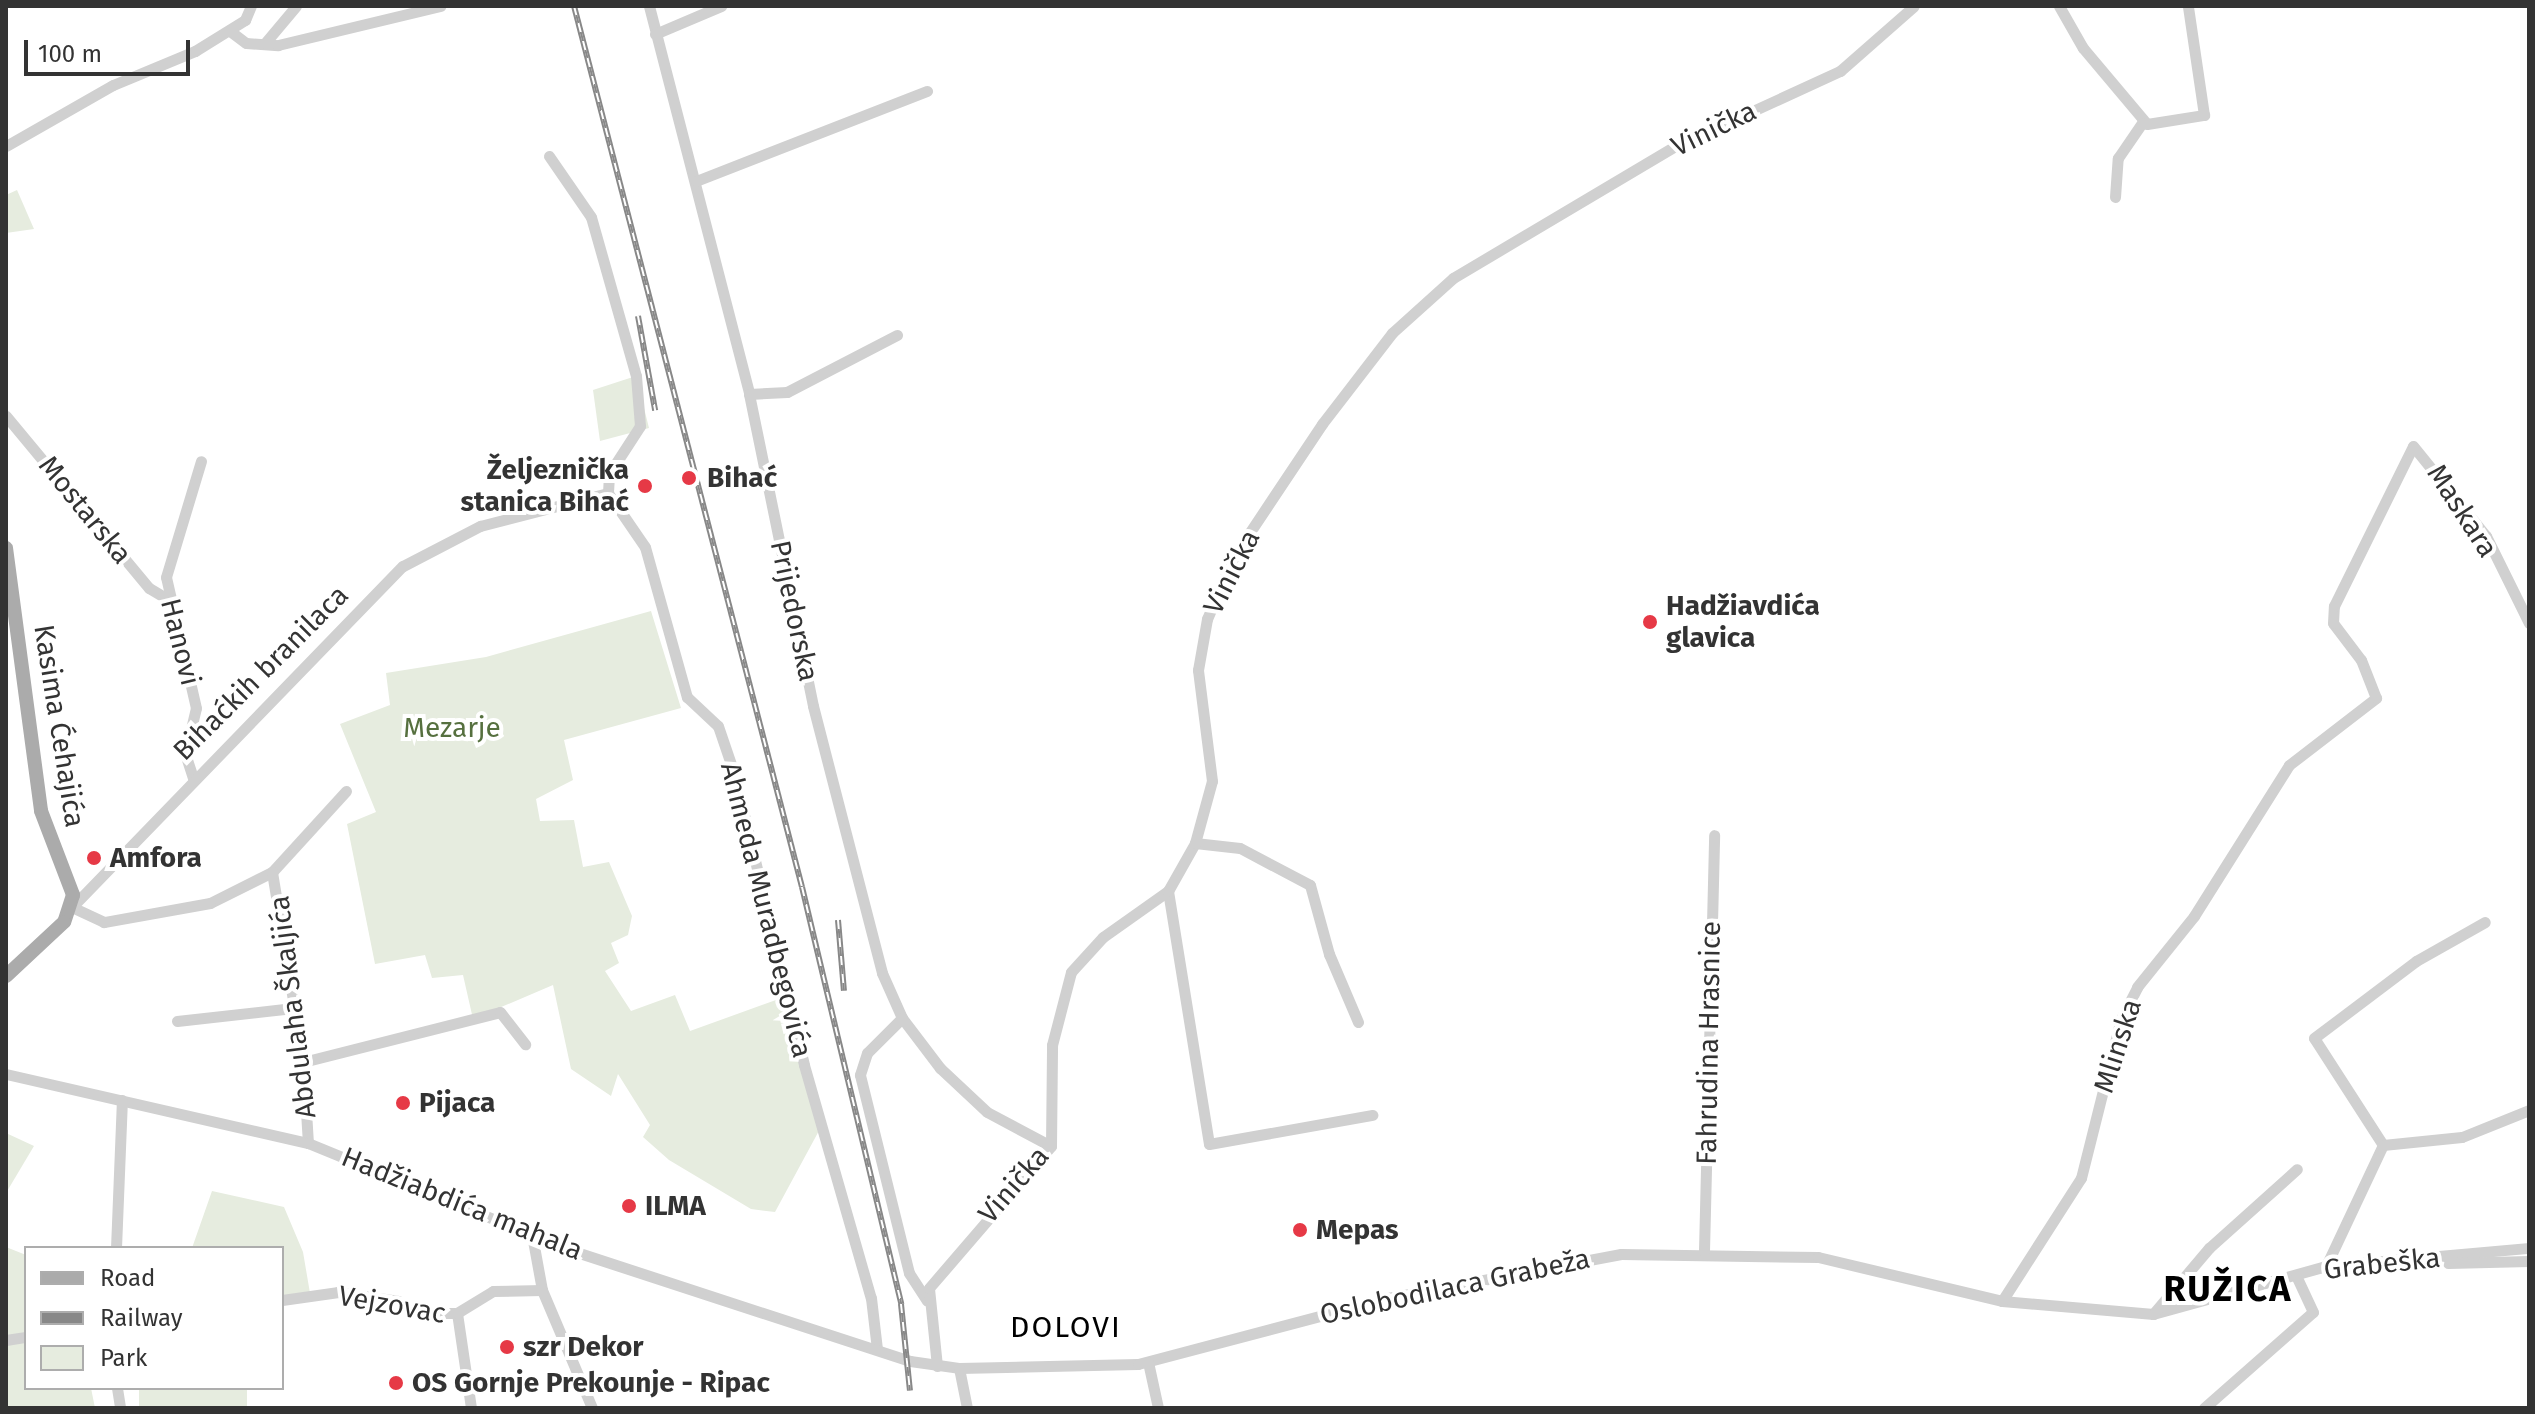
<!DOCTYPE html>
<html>
<head>
<meta charset="utf-8">
<style>
	body { margin:0 }
	#map { position:relative; width:2535px; height:1414px; overflow:hidden; background:#fff; font-family:"Fira Sans",sans-serif }
	div>[style] { position:absolute }
	[style*='--x'] { left:calc(var(--x)*1px); top:calc(var(--y)*1px); width:calc(var(--w)*1px); rotate:calc(var(--a)*1deg) }
	.green>* { inset:0; background:#e6ecdf; transform-origin:0 0 }
	.minor>* { height:11px; margin:-5.5px; padding:0 5.5px; transform-origin:5.5px; border-radius:5.5px; background:#d0d0d0 }
	.major>* { height:14px; margin:-7px; padding:0 7px; transform-origin:7px; border-radius:7px; background:#ababab }
	.rail>* { height:6px; margin-top:-3px; transform-origin:0; background:repeating-linear-gradient(90deg,#fff 0 9px,#888 0 18px); box-sizing:border-box; border-block:2px solid #888 }
	.dots>* { width:22px; height:22px; translate:-50% -50%; box-sizing:border-box; border:4px solid #fff; border-radius:50% }
	span { translate:-50% -50%; white-space:nowrap; text-align:center; line-height:1.15; -webkit-text-stroke:8px #fff; paint-order:stroke }
	.street-label { font-size:28px; color:#333 }
	.poi-label { font-size:28px; color:#333; font-weight:700 }
	.right { translate:-100% -50%; text-align:right }
	.left { translate:0 -50%; text-align:left }
	.park-label { font-size:28px; color:#56703f }
	.neighbourhood-label { font-size:30px; color:#000; letter-spacing:2px }
	.district-label { font-size:36px; color:#000; font-weight:700; letter-spacing:2px }
	.frame { position:absolute; inset:0; border:8px solid #333; pointer-events:none }
	.legend { position:absolute; left:24px; top:1246px; width:260px; height:144px; box-sizing:border-box; background:#fff; border:2px solid #adadad; margin:0; padding:10px 14px; list-style:none; font-size:24px; color:#333 }
	.legend li { display:flex; align-items:center; gap:16px; height:40px }
	.legend b { width:40px; border:2px solid #adadad }
	.scale { position:absolute; left:24px; top:40px; width:166px; height:36px; box-sizing:border-box; border:4px solid #333; border-top:0; padding-left:10px; font-size:24px; line-height:28px; white-space:nowrap; color:#333; -webkit-text-stroke:6px #fff; paint-order:stroke }
</style>
</head>
<body>
<div id="map">
	<div class="green">
		<div style="clip-path:polygon(17px 190px,34px 229px,6px 233px,6px 195px)"></div>
		<div style="clip-path:polygon(636px 376px,649px 428px,600px 441px,593px 390px)"></div>
		<div style="clip-path:polygon(651px 611px,681px 708px,564px 740px,573px 780px,536px 799px,540px 821px,574px 820px,583px 867px,609px 862px,632px 916px,628px 935px,611px 943px,619px 963px,605px 971px,631px 1011px,675px 995px,690px 1031px,787px 996px,821px 1127px,775px 1212px,751px 1209px,669px 1160px,643px 1137px,650px 1125px,618px 1074px,611px 1096px,571px 1069px,553px 985px,473px 1019px,463px 975px,432px 978px,425px 955px,375px 964px,347px 824px,376px 812px,340px 724px,390px 705px,386px 673px,486px 657px)"></div>
		<div style="clip-path:polygon(6px 1133px,34px 1146px,6px 1193px)"></div>
		<div style="clip-path:polygon(212px 1191px,284px 1207px,303px 1252px,311px 1299px,282px 1302px,282px 1248px,192px 1248px)"></div>
		<div style="clip-path:polygon(6px 1247px,26px 1255px,26px 1388px,91px 1388px,95px 1408px,6px 1408px)"></div>
		<div style="left:139px;top:1388px;width:108px;height:20px"></div>
	</div>
	<div class="minor">
		<div style="--x:649;--y:6;--w:401;--a:75.5"></div>
		<div style="--x:749;--y:394;--w:318;--a:78.4"></div>
		<div style="--x:813;--y:706;--w:276;--a:75.5"></div>
		<div style="--x:882;--y:973;--w:49;--a:66"></div>
		<div style="--x:902;--y:1018;--w:63;--a:52.8"></div>
		<div style="--x:940;--y:1068;--w:64;--a:43.1"></div>
		<div style="--x:987;--y:1112;--w:72;--a:28"></div>
		<div style="--x:2059;--y:6;--w:48;--a:60.3"></div>
		<div style="--x:2083;--y:48;--w:99;--a:49.9"></div>
		<div style="--x:2147;--y:124;--w:58;--a:-9"></div>
		<div style="--x:2204;--y:115;--w:110;--a:-98.4"></div>
		<div style="--x:230;--y:31;--w:20;--a:37"></div>
		<div style="--x:246;--y:43;--w:32;--a:4"></div>
		<div style="--x:278;--y:45;--w:167;--a:-13.5"></div>
		<div style="--x:655;--y:34;--w:72;--a:-23"></div>
		<div style="--x:265;--y:43;--w:48;--a:-50"></div>
		<div style="--x:6;--y:146;--w:123;--a:-29.7"></div>
		<div style="--x:113;--y:85;--w:89;--a:-22.5"></div>
		<div style="--x:195;--y:51;--w:59;--a:-31.8"></div>
		<div style="--x:245;--y:20;--w:15;--a:-67"></div>
		<div style="--x:549;--y:156;--w:74;--a:55.5"></div>
		<div style="--x:591;--y:217;--w:165;--a:74.2"></div>
		<div style="--x:636;--y:376;--w:50;--a:85.4"></div>
		<div style="--x:640;--y:426;--w:57;--a:122.9"></div>
		<div style="--x:609;--y:474;--w:19;--a:93"></div>
		<div style="--x:696;--y:181;--w:248;--a:-21.3"></div>
		<div style="--x:2115;--y:197;--w:39;--a:-86"></div>
		<div style="--x:2118;--y:158;--w:42;--a:-55.6"></div>
		<div style="--x:749;--y:394;--w:38;--a:-3"></div>
		<div style="--x:787;--y:392;--w:124;--a:-27.4"></div>
		<div style="--x:6;--y:416;--w:224;--a:50.3"></div>
		<div style="--x:149;--y:588;--w:21;--a:31"></div>
		<div style="--x:608;--y:493;--w:65;--a:55.6"></div>
		<div style="--x:645;--y:547;--w:156;--a:74.4"></div>
		<div style="--x:687;--y:697;--w:42;--a:43.1"></div>
		<div style="--x:718;--y:726;--w:50;--a:71.2"></div>
		<div style="--x:734;--y:773;--w:300;--a:76.5"></div>
		<div style="--x:804;--y:1065;--w:242;--a:74"></div>
		<div style="--x:871;--y:1298;--w:51;--a:83.3"></div>
		<div style="--x:193;--y:778;--w:25;--a:-108"></div>
		<div style="--x:185;--y:754;--w:47;--a:-76.6"></div>
		<div style="--x:196;--y:708;--w:134;--a:-102.9"></div>
		<div style="--x:166;--y:577;--w:121;--a:-73.2"></div>
		<div style="--x:346;--y:791;--w:110;--a:132.4"></div>
		<div style="--x:272;--y:872;--w:69;--a:153.4"></div>
		<div style="--x:210;--y:903;--w:108;--a:169.8"></div>
		<div style="--x:104;--y:922;--w:35;--a:-155"></div>
		<div style="--x:72;--y:907;--w:475;--a:-45.9"></div>
		<div style="--x:403;--y:566;--w:87;--a:-27.5"></div>
		<div style="--x:480;--y:526;--w:132;--a:-14.5"></div>
		<div style="--x:1195;--y:843;--w:45;--a:6.3"></div>
		<div style="--x:1240;--y:848;--w:79;--a:27.9"></div>
		<div style="--x:1310;--y:885;--w:72;--a:74.6"></div>
		<div style="--x:1329;--y:954;--w:74;--a:66.9"></div>
		<div style="--x:272;--y:872;--w:193;--a:80.7"></div>
		<div style="--x:303;--y:1062;--w:81;--a:86.5"></div>
		<div style="--x:1168;--y:891;--w:256;--a:80.8"></div>
		<div style="--x:1209;--y:1144;--w:166;--a:-10.1"></div>
		<div style="--x:902;--y:1018;--w:49;--a:135"></div>
		<div style="--x:867;--y:1053;--w:23;--a:108"></div>
		<div style="--x:860;--y:1075;--w:204;--a:76.1"></div>
		<div style="--x:909;--y:1273;--w:33;--a:57"></div>
		<div style="--x:177;--y:1021;--w:117;--a:-6.4"></div>
		<div style="--x:303;--y:1062;--w:203;--a:-14.2"></div>
		<div style="--x:500;--y:1012;--w:41;--a:52"></div>
		<div style="--x:6;--y:1074;--w:310;--a:12.9"></div>
		<div style="--x:308;--y:1143;--w:277;--a:22.3"></div>
		<div style="--x:564;--y:1248;--w:364;--a:18.1"></div>
		<div style="--x:910;--y:1361;--w:49;--a:8.1"></div>
		<div style="--x:959;--y:1368;--w:179;--a:-1.3"></div>
		<div style="--x:1138;--y:1364;--w:259;--a:-14.8"></div>
		<div style="--x:1388;--y:1298;--w:237;--a:-10.7"></div>
		<div style="--x:1621;--y:1254;--w:197;--a:0.9"></div>
		<div style="--x:1818;--y:1257;--w:189;--a:13.4"></div>
		<div style="--x:2002;--y:1301;--w:152;--a:4.9"></div>
		<div style="--x:2153;--y:1314;--w:180;--a:-15.5"></div>
		<div style="--x:2326;--y:1266;--w:204;--a:-5.1"></div>
		<div style="--x:2383;--y:1145;--w:127;--a:-122.8"></div>
		<div style="--x:2314;--y:1038;--w:128;--a:-37"></div>
		<div style="--x:2416;--y:961;--w:79;--a:-29.5"></div>
		<div style="--x:532;--y:1235;--w:56;--a:79.7"></div>
		<div style="--x:542;--y:1290;--w:128;--a:67"></div>
		<div style="--x:116;--y:1248;--w:148;--a:-87.7"></div>
		<div style="--x:1704;--y:1251;--w:416;--a:-88.6"></div>
		<div style="--x:2448;--y:1263;--w:81;--a:-1.4"></div>
		<div style="--x:2326;--y:1266;--w:134;--a:-64.8"></div>
		<div style="--x:2383;--y:1145;--w:79;--a:-5.8"></div>
		<div style="--x:2462;--y:1137;--w:72;--a:-21.9"></div>
		<div style="--x:282;--y:1300;--w:57;--a:-8.1"></div>
		<div style="--x:338;--y:1292;--w:61;--a:8.5"></div>
		<div style="--x:398;--y:1301;--w:26;--a:28"></div>
		<div style="--x:421;--y:1313;--w:36;--a:0"></div>
		<div style="--x:2002;--y:1301;--w:146;--a:-57.3"></div>
		<div style="--x:2081;--y:1178;--w:164;--a:-75.9"></div>
		<div style="--x:2121;--y:1019;--w:36;--a:-63"></div>
		<div style="--x:2137;--y:987;--w:91;--a:-51.2"></div>
		<div style="--x:2194;--y:916;--w:178;--a:-57.8"></div>
		<div style="--x:2289;--y:765;--w:110;--a:-37.6"></div>
		<div style="--x:2376;--y:698;--w:41;--a:-111.5"></div>
		<div style="--x:2361;--y:660;--w:46;--a:-127.1"></div>
		<div style="--x:2333;--y:623;--w:17;--a:-87"></div>
		<div style="--x:2334;--y:606;--w:178;--a:-63.7"></div>
		<div style="--x:2413;--y:446;--w:116;--a:51"></div>
		<div style="--x:2486;--y:536;--w:97;--a:63.7"></div>
		<div style="--x:457;--y:1313;--w:96;--a:81.6"></div>
		<div style="--x:457;--y:1313;--w:42;--a:-31.4"></div>
		<div style="--x:493;--y:1291;--w:49;--a:-1.2"></div>
		<div style="--x:2153;--y:1314;--w:87;--a:-49.7"></div>
		<div style="--x:2209;--y:1248;--w:118;--a:-41.9"></div>
		<div style="--x:6;--y:1340;--w:20;--a:-9"></div>
		<div style="--x:1148;--y:1362;--w:47;--a:77.7"></div>
		<div style="--x:937;--y:1366;--w:78;--a:-95.9"></div>
		<div style="--x:929;--y:1288;--w:187;--a:-49.3"></div>
		<div style="--x:1051;--y:1146;--w:101;--a:-89.4"></div>
		<div style="--x:1052;--y:1045;--w:75;--a:-75.4"></div>
		<div style="--x:1071;--y:972;--w:47;--a:-47.6"></div>
		<div style="--x:1103;--y:937;--w:80;--a:-35.3"></div>
		<div style="--x:1168;--y:891;--w:55;--a:-60.6"></div>
		<div style="--x:1195;--y:843;--w:64;--a:-74.7"></div>
		<div style="--x:1212;--y:781;--w:112;--a:-97.2"></div>
		<div style="--x:1198;--y:670;--w:52;--a:-80"></div>
		<div style="--x:1207;--y:619;--w:69;--a:-66.8"></div>
		<div style="--x:1234;--y:556;--w:159;--a:-56.3"></div>
		<div style="--x:1322;--y:424;--w:115;--a:-52.4"></div>
		<div style="--x:1392;--y:333;--w:82;--a:-42"></div>
		<div style="--x:1453;--y:278;--w:257;--a:-30.7"></div>
		<div style="--x:1674;--y:147;--w:183;--a:-24.6"></div>
		<div style="--x:1840;--y:71;--w:98;--a:-41.3"></div>
		<div style="--x:959;--y:1368;--w:41;--a:78.7"></div>
		<div style="--x:117;--y:1388;--w:20;--a:81"></div>
		<div style="--x:2204;--y:1408;--w:145;--a:-41.4"></div>
		<div style="--x:2313;--y:1312;--w:40;--a:-115"></div>
	</div>
	<div class="major">
		<div style="--x:6;--y:548;--w:265;--a:82.4"></div>
		<div style="--x:41;--y:811;--w:90;--a:69.1"></div>
		<div style="--x:73;--y:895;--w:28;--a:108"></div>
		<div style="--x:64;--y:922;--w:79;--a:137"></div>
	</div>
	<div class="rail">
		<div style="--x:574;--y:6;--w:910;--a:75.49"></div>
		<div style="--x:802;--y:887;--w:429;--a:76.6"></div>
		<div style="--x:901;--y:1304;--w:87;--a:84.1"></div>
		<div style="--x:638;--y:316;--w:96;--a:79.7"></div>
		<div style="--x:838;--y:920;--w:71;--a:85.2"></div>
	</div>
	<div class="dots">
		<div style="left:689px;top:478px;background:#e63946"></div>
		<div style="left:645px;top:486px;background:#e63946"></div>
		<div style="left:1650px;top:622px;background:#e63946"></div>
		<div style="left:94px;top:858px;background:#e63946"></div>
		<div style="left:403px;top:1103px;background:#e63946"></div>
		<div style="left:629px;top:1206px;background:#e63946"></div>
		<div style="left:1300px;top:1230px;background:#e63946"></div>
		<div style="left:507px;top:1347px;background:#e63946"></div>
		<div style="left:396px;top:1383px;background:#e63946"></div>
	</div>
	<div class="street-label">
		<span style="left:1714px;top:129px;rotate:-26deg">Vinička</span>
		<span style="left:85px;top:510px;rotate:51deg">Mostarska</span>
		<span style="left:2462px;top:511px;rotate:57deg">Maskara</span>
		<span style="left:1232px;top:572px;rotate:-63deg">Vinička</span>
		<span style="left:794px;top:611px;rotate:78deg">Prijedorska</span>
		<span style="left:180px;top:642px;rotate:76deg">Hanovi</span>
		<span style="left:261px;top:673px;rotate:-45deg">Bihaćkih branilaca</span>
		<span style="left:59px;top:726px;rotate:81deg">Kasima Ćehajića</span>
		<span style="left:766px;top:910px;rotate:76deg">Ahmeda Muradbegovića</span>
		<span style="left:293px;top:1007px;rotate:-97deg">Abdulaha Škaljića</span>
		<span style="left:1709px;top:1043px;rotate:-89deg">Fahrudina Hrasnice</span>
		<span style="left:2118px;top:1046px;rotate:-72deg">Mlinska</span>
		<span style="left:1014px;top:1185px;rotate:-49deg">Vinička</span>
		<span style="left:462px;top:1204px;rotate:22deg">Hadžiabdića mahala</span>
		<span style="left:2382px;top:1264px;rotate:-6deg">Grabeška</span>
		<span style="left:1455px;top:1287px;rotate:-12deg">Oslobodilaca Grabeža</span>
		<span style="left:392px;top:1305px;rotate:10deg">Vejzovac</span>
	</div>
	<div class="poi-label">
		<span class="right" style="left:629px;top:486px">Željeznička<br>stanica Bihać</span>
		<span class="left" style="left:707px;top:478px">Bihać</span>
		<span class="left" style="left:1666px;top:622px">Hadžiavdića<br>glavica</span>
		<span class="left" style="left:110px;top:858px">Amfora</span>
		<span class="left" style="left:419px;top:1103px">Pijaca</span>
		<span class="left" style="left:645px;top:1206px">ILMA</span>
		<span class="left" style="left:1316px;top:1230px">Mepas</span>
		<span class="left" style="left:523px;top:1347px">szr Dekor</span>
		<span class="left" style="left:412px;top:1383px">OS Gornje Prekounje - Ripac</span>
	</div>
	<div class="park-label">
		<span style="left:452px;top:728px">Mezarje</span>
	</div>
	<div class="neighbourhood-label">
		<span style="left:1066px;top:1327px">DOLOVI</span>
	</div>
	<div class="district-label">
		<span style="left:2228px;top:1290px">RUŽICA</span>
	</div>
	<div class="frame"></div>
	<ul class="legend">
	<li><b style="height:10px;background:#ababab"></b>Road</li>
	<li><b style="height:10px;background:#888"></b>Railway</li>
	<li><b style="height:22px;background:#e6ecdf"></b>Park</li>
	</ul>
	<div class="scale">100 m</div>
</div>
</body>
</html>
